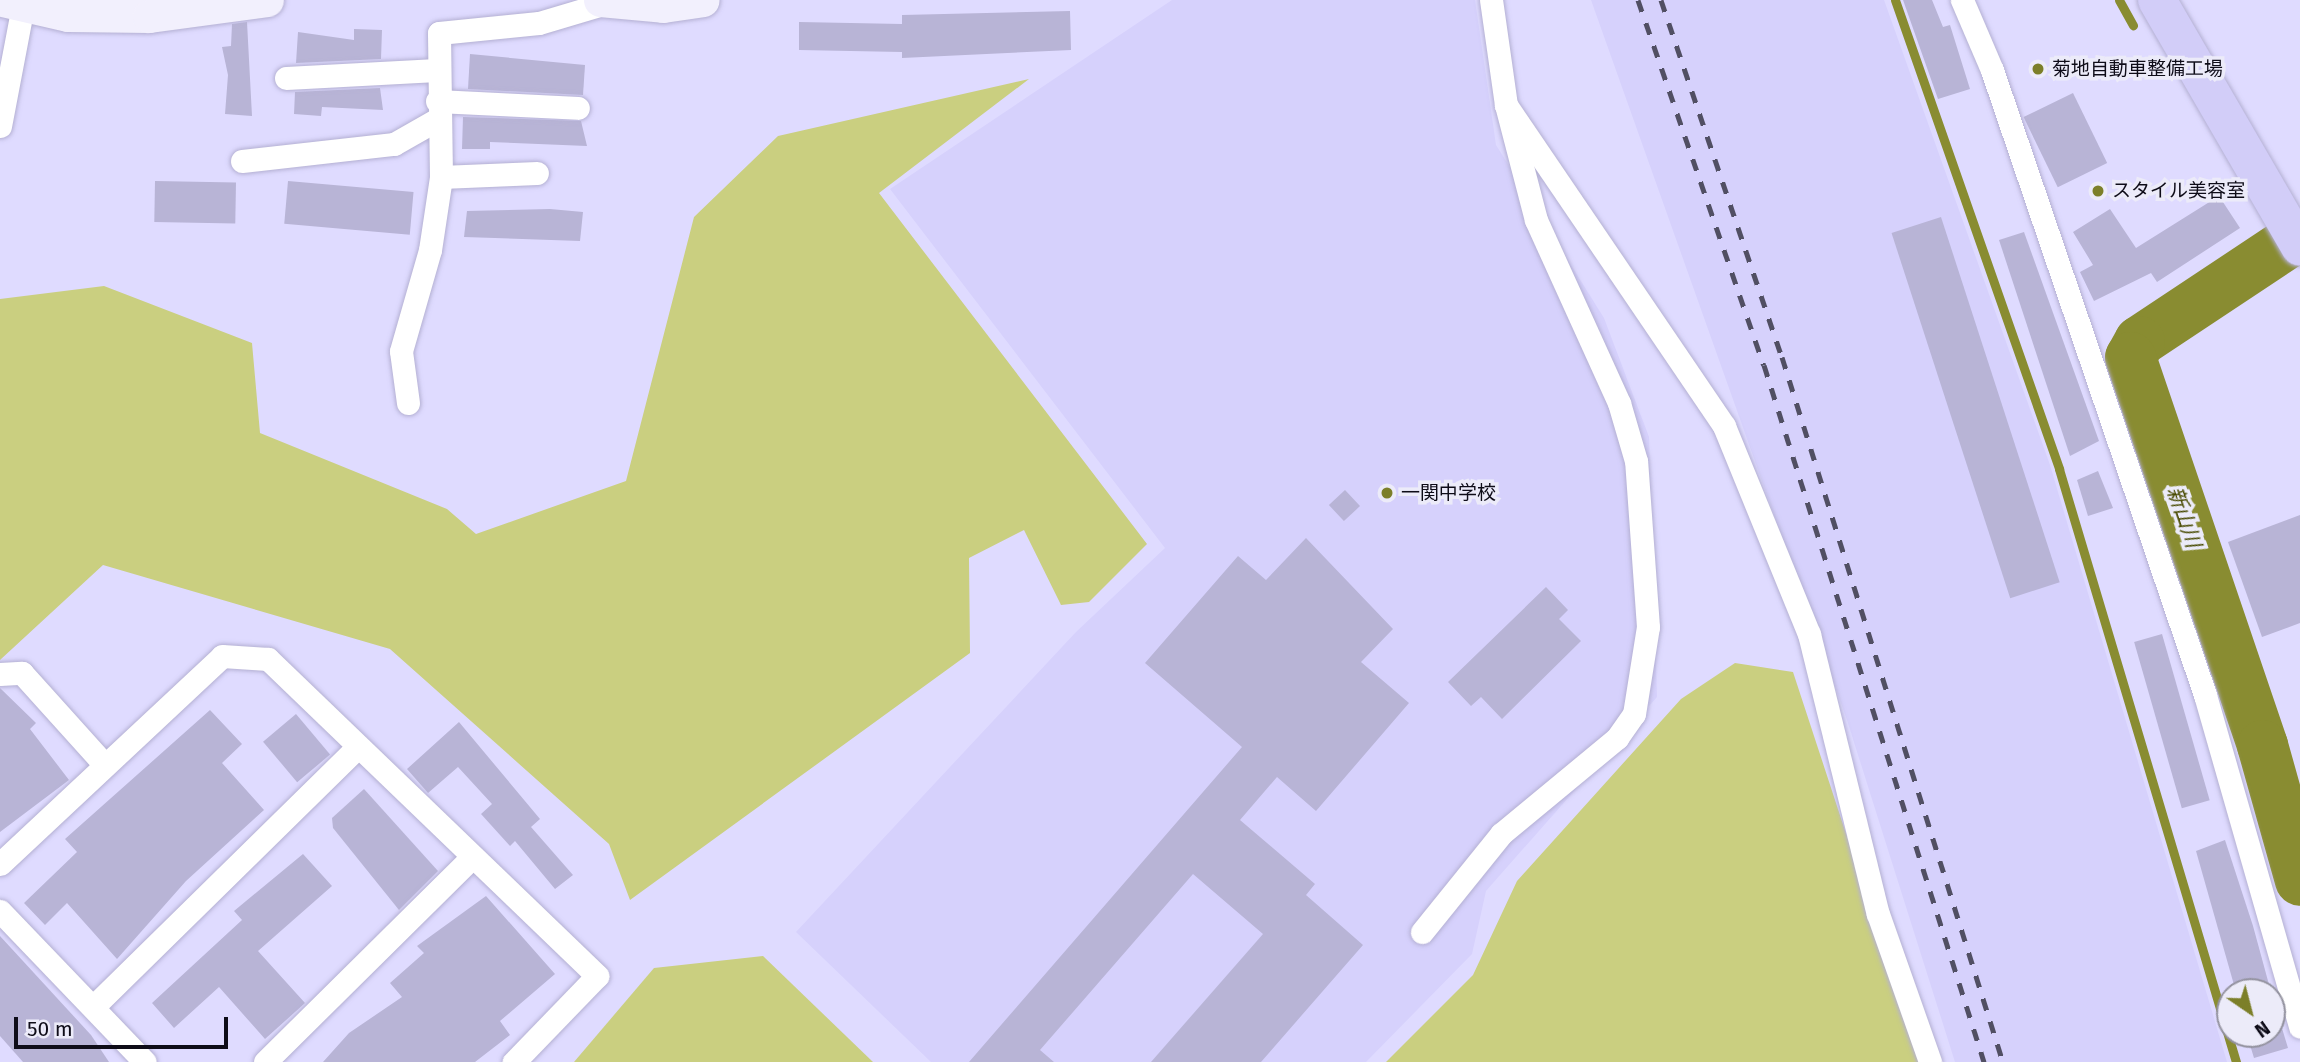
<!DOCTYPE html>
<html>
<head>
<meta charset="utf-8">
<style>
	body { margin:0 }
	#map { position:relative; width:2300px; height:1062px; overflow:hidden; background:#dfdbff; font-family:"Fira Sans","Noto Sans JP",sans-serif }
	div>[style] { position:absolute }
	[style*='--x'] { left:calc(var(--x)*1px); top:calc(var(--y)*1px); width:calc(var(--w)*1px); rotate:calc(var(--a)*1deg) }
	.built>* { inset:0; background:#d6d1fc }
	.green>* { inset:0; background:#cacf80 }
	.stream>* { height:9px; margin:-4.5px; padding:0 4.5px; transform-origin:4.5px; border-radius:4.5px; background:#898c31 }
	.river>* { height:51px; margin:-25.5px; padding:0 25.5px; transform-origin:25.5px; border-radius:25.5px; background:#898c31 }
	.building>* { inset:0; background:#b8b4d6; transform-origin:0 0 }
	.roads { filter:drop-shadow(0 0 2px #b4b0d3) drop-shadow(0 0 2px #b4b0d3) }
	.street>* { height:23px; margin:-11.5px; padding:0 11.5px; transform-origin:11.5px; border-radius:11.5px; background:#fff }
	.secondary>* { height:33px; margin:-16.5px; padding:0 16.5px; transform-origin:16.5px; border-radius:16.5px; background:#f2f0fd }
	.highway>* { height:38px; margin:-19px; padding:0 19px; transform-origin:19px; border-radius:19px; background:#d2cdf8 }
	.rail>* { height:5px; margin-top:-2.5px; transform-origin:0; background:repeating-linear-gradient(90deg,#514f63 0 12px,transparent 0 24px) }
	.dots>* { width:19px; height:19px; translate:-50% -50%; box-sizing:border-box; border:4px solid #ecebf9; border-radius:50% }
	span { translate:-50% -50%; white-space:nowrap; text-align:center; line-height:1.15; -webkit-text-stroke:7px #ecebf9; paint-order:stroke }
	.poi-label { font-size:19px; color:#0e0c18 }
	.left { translate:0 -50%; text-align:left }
	.water-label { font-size:21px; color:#484a01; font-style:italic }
	.north { position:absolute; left:2216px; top:978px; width:70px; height:70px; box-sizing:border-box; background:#ecebf9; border:2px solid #93929f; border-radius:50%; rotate:145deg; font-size:19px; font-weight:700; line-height:28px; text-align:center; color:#0e0c18 }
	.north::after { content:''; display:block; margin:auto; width:24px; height:32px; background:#7c7f29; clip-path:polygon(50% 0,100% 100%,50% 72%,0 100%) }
	.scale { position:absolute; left:14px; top:1017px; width:214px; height:32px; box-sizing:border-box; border:4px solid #0e0c18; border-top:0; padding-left:9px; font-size:21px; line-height:24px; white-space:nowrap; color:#0e0c18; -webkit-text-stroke:5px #ecebf9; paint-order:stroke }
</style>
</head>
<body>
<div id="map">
	<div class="built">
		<div style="clip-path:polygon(1172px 0,1475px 0,1496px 145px,1604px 318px,1649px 437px,1657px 697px,1486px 891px,1472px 954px,1366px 1062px,931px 1062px,796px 932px,1076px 632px,1165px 548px,890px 189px)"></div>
		<div style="clip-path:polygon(1591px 0,1884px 0,2050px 465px,2227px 1062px,1955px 1062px,1847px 720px)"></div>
	</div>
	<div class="green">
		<div style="clip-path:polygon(1029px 79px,879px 193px,1147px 544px,1089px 602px,1061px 605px,1024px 530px,969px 558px,970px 653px,630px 900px,609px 844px,390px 649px,103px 565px,0 660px,0 299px,104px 286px,252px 343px,260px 433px,447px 509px,476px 534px,626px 481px,694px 217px,778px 136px)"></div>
		<div style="clip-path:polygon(1735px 663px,1793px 672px,1921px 1062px,1386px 1062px,1473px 975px,1517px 881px,1681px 699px)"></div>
		<div style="clip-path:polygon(763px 956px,873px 1062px,574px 1062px,654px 968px)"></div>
	</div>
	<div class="stream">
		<div style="--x:1895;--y:0;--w:497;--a:70.7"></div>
		<div style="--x:2059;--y:469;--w:619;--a:73.38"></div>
		<div style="--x:2119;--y:0;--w:29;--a:61"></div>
	</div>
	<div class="river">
		<div style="--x:2300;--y:234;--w:193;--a:146.4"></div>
		<div style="--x:2139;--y:341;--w:18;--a:119"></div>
		<div style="--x:2130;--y:357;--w:410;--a:71.2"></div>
		<div style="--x:2262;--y:745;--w:140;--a:74.3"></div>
	</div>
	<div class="building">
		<div style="clip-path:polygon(1903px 0,1932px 0,1943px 27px,1950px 25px,1970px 89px,1938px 99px)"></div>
		<div style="clip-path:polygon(1070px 11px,1071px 50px,902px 58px,902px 52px,799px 50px,799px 22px,902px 24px,902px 15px)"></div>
		<div style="clip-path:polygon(247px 22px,252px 116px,225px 114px,228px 75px,222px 47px,231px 46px,232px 24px)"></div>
		<div style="clip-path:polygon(354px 29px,382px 30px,381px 59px,296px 63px,298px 32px,354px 40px)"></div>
		<div style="clip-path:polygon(470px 54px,585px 65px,583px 95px,468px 89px)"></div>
		<div style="clip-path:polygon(380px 88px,383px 110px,322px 107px,321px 116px,294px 114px,295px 92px)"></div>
		<div style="left:2073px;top:93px;width:78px;height:55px;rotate:64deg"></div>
		<div style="clip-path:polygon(463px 117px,581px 121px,587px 146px,490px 142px,490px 149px,462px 149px)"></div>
		<div style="left:155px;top:181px;width:81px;height:41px;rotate:1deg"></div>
		<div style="left:288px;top:181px;width:126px;height:43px;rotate:5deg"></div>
		<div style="clip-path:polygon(2219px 196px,2240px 228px,2157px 282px,2151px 273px,2094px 301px,2080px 272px,2093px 265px,2073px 232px,2110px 209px,2136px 248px)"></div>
		<div style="clip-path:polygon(550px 209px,583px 212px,580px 241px,464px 237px,467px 211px)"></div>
		<div style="left:1941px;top:217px;width:384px;height:52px;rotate:72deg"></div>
		<div style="clip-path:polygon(2024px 232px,2099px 441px,2070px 456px,1999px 240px)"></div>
		<div style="clip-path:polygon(2098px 471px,2113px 508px,2088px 516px,2077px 480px)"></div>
		<div style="left:1345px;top:490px;width:22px;height:22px;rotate:47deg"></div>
		<div style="clip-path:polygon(2300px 515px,2300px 623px,2262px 637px,2228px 542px)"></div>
		<div style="clip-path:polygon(1306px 538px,1393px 629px,1361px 662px,1409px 703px,1316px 811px,1277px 777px,1240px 820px,1315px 884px,1306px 895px,1363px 945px,1261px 1062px,1151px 1062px,1263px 934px,1193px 874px,1040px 1050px,1054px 1062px,969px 1062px,1242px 747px,1145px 663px,1238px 556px,1266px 580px)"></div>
		<div style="clip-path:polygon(1546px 587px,1568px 610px,1559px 619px,1581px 641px,1502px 719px,1481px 697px,1471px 706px,1448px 682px)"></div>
		<div style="left:2162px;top:634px;width:173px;height:29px;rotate:74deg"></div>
		<div style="clip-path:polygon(0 688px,36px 723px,30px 729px,69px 780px,0 832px)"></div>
		<div style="clip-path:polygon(210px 710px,242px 744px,222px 763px,264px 810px,186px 881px,117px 959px,67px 903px,45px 925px,24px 903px,77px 852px,65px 839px)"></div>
		<div style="left:296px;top:714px;width:53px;height:43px;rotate:50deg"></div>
		<div style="clip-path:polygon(459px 722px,540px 819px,531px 827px,573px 875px,555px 889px,515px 841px,510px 846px,481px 814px,492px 804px,458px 767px,428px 793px,407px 769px)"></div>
		<div style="clip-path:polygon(364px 789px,438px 871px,399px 910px,333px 828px,332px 818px)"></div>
		<div style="clip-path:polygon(2225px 840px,2253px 926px,2271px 992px,2236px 992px,2196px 851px)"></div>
		<div style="clip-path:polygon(303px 854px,332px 886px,258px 951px,305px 1003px,265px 1039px,219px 987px,174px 1028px,152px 1003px,242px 920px,234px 911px)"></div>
		<div style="clip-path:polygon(486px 896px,555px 974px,500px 1021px,510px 1035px,475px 1062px,323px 1062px,349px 1033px,402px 997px,390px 983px,424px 953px,417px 946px)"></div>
		<div style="clip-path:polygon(0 936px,91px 1035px,109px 1062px,23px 1062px,0 1036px)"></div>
		<div style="clip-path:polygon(2281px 1025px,2288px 1048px,2254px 1058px,2247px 1035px,2272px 1034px)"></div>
	</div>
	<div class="roads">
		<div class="street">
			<div style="--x:1962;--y:0;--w:76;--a:66.8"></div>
			<div style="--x:1992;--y:70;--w:660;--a:71.18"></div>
			<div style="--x:2205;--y:695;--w:345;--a:74"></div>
			<div style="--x:286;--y:78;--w:151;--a:-3"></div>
			<div style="--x:437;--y:101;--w:141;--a:2.8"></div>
			<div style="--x:1506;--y:105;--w:388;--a:55.8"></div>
			<div style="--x:1724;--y:426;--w:225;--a:67.8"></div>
			<div style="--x:1809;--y:634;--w:288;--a:76.2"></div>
			<div style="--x:1878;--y:914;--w:157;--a:70.6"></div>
			<div style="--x:0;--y:126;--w:123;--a:-79.2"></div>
			<div style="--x:242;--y:161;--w:153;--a:-6.4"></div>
			<div style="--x:394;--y:144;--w:48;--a:-29.7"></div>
			<div style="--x:441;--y:177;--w:96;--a:-2.4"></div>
			<div style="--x:408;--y:403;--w:52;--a:-97.7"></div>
			<div style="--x:401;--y:351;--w:105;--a:-74"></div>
			<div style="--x:430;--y:250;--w:74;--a:-81.4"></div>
			<div style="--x:441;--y:177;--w:144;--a:-90.8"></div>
			<div style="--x:439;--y:33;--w:100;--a:-5.7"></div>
			<div style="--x:539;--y:23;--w:77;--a:-16.6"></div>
			<div style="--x:0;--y:674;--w:22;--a:-3"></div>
			<div style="--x:22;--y:673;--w:121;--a:48"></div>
			<div style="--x:0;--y:864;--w:304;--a:-43.1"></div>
			<div style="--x:222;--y:656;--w:46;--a:3.7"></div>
			<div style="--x:268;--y:659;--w:457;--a:43.9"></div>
			<div style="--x:597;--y:976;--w:120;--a:134"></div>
			<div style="--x:0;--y:911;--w:209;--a:46.2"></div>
			<div style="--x:1422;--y:932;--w:126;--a:-51.1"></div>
			<div style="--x:1501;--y:834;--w:151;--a:-39.6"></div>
			<div style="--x:1617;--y:738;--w:29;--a:-55"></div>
			<div style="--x:1634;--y:714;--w:88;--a:-80.9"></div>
			<div style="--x:1648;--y:627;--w:166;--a:-94.1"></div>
			<div style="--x:1636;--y:461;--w:60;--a:-106.3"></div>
			<div style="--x:1619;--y:403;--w:201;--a:-114.4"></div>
			<div style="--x:1536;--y:220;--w:119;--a:-104.6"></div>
			<div style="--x:1506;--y:105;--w:106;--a:-98.1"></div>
			<div style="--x:93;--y:1007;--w:371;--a:-44.5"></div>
			<div style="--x:265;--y:1062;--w:290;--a:-44.7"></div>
		</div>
		<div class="secondary">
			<div style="--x:2;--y:0;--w:68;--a:12.8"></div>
			<div style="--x:68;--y:15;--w:81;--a:0.7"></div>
			<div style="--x:149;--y:16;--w:119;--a:-7.7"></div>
			<div style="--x:600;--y:0;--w:63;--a:5.4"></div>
			<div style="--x:663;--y:6;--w:40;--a:-8.5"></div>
		</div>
		<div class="highway">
			<div style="--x:2157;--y:0;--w:285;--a:59.9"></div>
		</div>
	</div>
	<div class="rail">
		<div style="--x:1638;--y:0;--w:386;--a:71"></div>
		<div style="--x:1764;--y:365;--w:731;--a:72.48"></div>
		<div style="--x:1661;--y:0;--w:377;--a:71.3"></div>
		<div style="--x:1782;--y:357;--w:739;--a:72.6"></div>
	</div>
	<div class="dots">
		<div style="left:2038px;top:69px;background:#7c7f29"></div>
		<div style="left:2098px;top:191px;background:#7c7f29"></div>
		<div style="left:1387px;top:493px;background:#7c7f29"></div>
	</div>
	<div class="poi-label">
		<span class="left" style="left:2052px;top:69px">菊地自動車整備工場</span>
		<span class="left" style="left:2112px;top:191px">スタイル美容室</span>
		<span class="left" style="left:1401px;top:493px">一関中学校</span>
	</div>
	<div class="water-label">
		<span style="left:2184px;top:517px;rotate:71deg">新山川</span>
	</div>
	<div class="north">N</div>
	<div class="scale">50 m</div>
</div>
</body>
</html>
